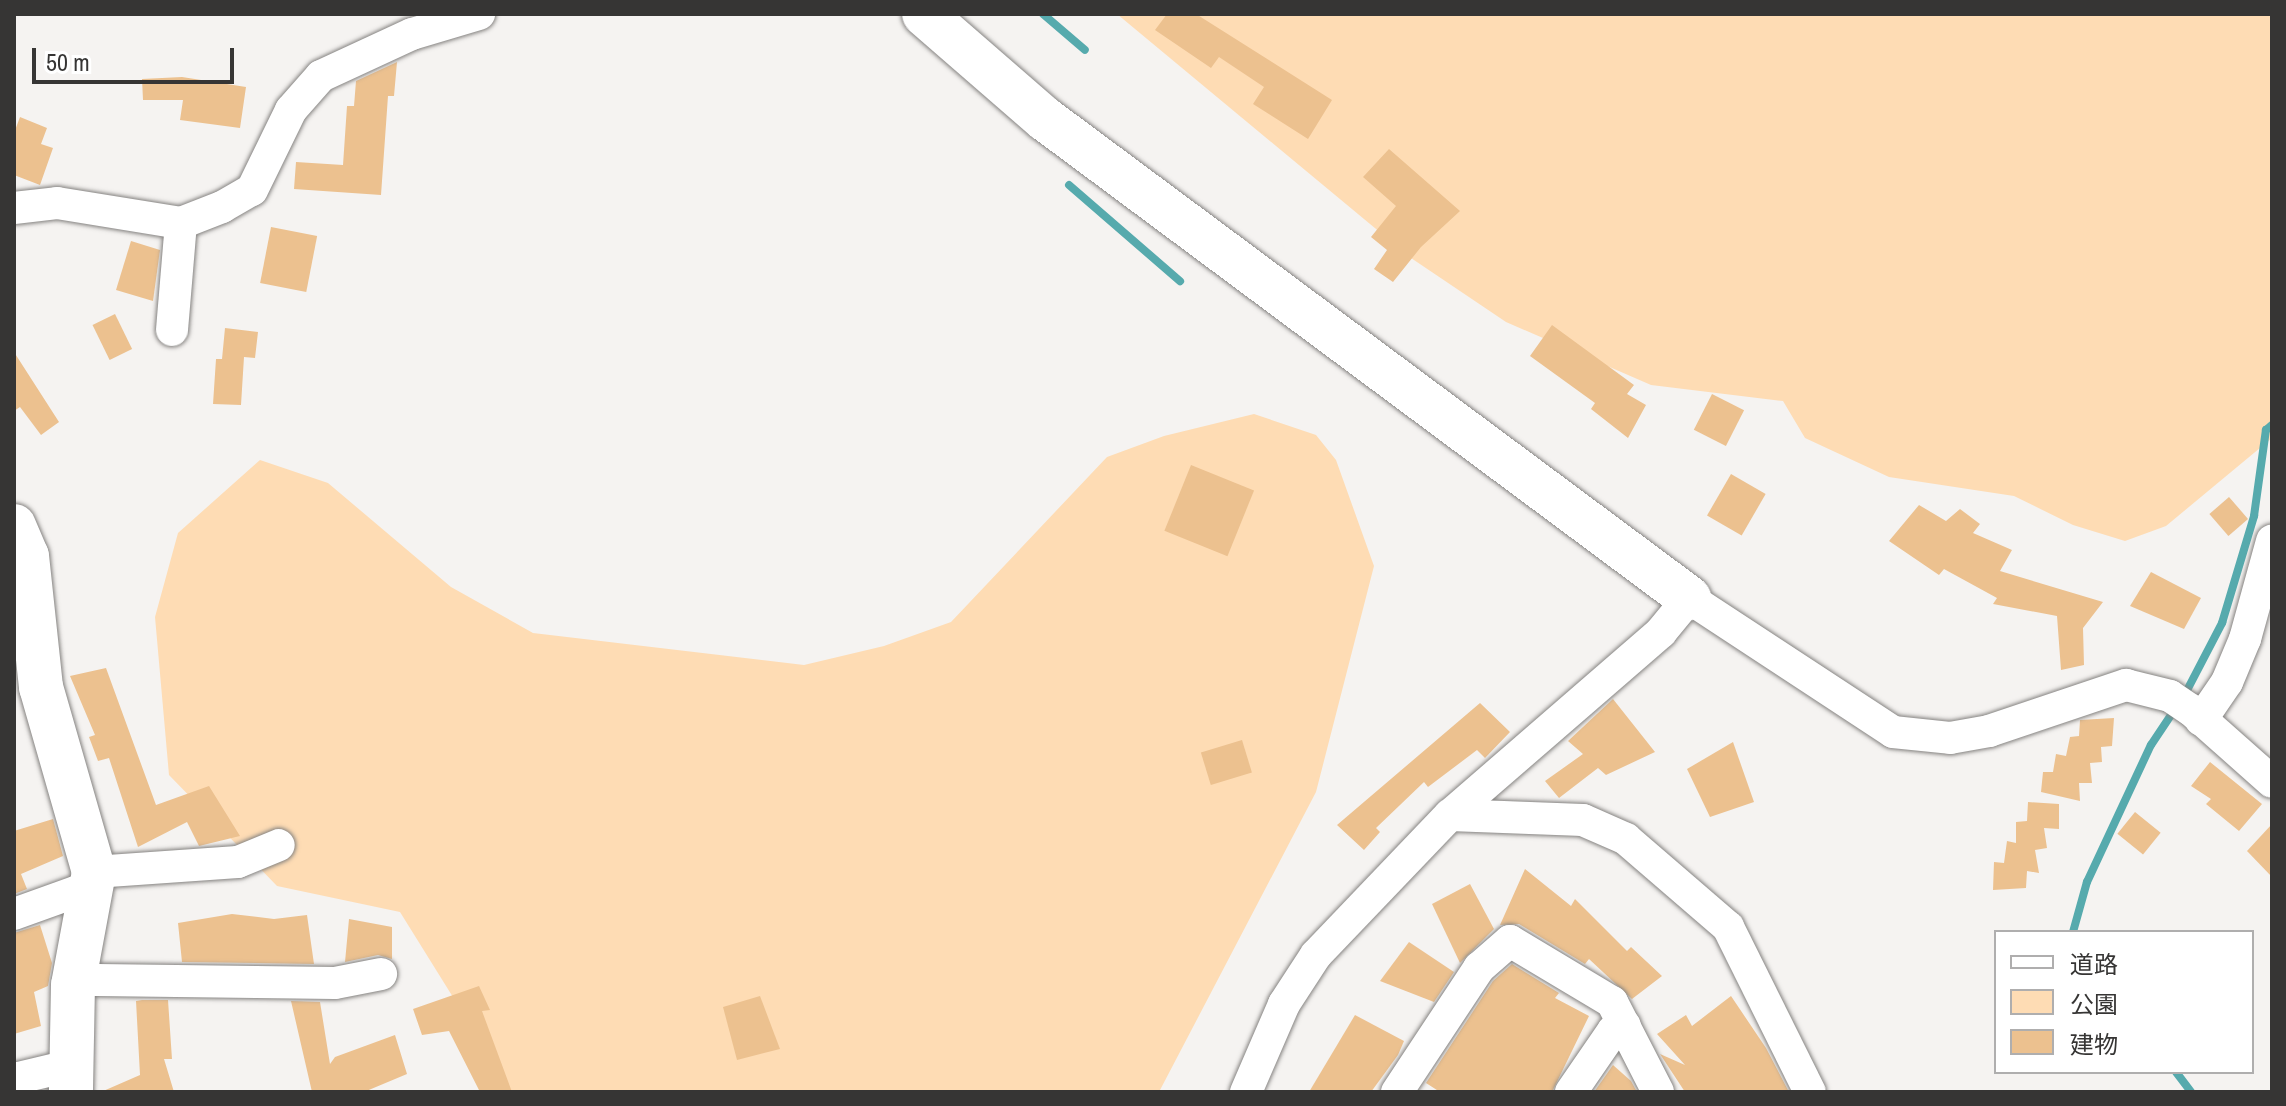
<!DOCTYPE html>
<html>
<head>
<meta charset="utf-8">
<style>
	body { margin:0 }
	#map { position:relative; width:2286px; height:1106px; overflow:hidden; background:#f5f3f1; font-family:"Archivo Narrow","Noto Sans JP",sans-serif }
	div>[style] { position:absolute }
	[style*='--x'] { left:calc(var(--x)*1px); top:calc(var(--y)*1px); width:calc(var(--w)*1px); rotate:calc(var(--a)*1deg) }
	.green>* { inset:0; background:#fedcb4 }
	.stream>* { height:8px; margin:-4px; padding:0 4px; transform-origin:4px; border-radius:4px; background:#56aaad }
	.building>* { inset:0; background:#ecc18f; transform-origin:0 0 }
	.roads { filter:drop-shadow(0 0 2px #858381) drop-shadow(0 0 2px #858381) }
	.street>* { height:32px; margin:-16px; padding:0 16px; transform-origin:16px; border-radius:16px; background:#fff }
	.secondary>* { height:44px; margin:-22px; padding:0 22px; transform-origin:22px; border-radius:22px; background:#fff }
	span { translate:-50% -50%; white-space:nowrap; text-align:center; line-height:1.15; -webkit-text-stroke:8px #fff; paint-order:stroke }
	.frame { position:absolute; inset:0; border:16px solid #363534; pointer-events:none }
	.legend { position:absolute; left:1994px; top:930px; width:260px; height:144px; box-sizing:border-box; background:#fff; border:2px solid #afaeae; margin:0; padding:10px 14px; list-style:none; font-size:24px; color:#363534 }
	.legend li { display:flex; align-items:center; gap:16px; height:40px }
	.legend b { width:40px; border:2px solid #afaeae }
	.scale { position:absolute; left:32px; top:48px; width:202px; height:36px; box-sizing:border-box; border:4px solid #363534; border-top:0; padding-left:10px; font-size:24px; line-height:28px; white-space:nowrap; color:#363534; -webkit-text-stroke:6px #fff; paint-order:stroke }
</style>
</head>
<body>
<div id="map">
	<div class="green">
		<div style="clip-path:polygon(1117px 14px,2272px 14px,2272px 438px,2166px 526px,2125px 541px,2073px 525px,2014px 496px,1889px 477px,1805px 438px,1783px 401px,1651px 385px,1506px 322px,1411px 258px)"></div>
		<div style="clip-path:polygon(1254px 414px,1316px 435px,1336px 460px,1374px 566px,1316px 792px,1159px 1092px,512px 1092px,400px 912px,277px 886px,169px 775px,155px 617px,178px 533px,260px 460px,328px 483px,451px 587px,533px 633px,804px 665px,884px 646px,951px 622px,1107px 457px,1164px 436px)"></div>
	</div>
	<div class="stream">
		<div style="--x:1043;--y:14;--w:55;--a:40.6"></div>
		<div style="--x:1069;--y:185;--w:147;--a:40.9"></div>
		<div style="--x:2183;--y:698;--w:85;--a:-62.5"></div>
		<div style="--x:2222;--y:623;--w:112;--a:-73.3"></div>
		<div style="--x:2254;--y:516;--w:87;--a:-82.1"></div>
		<div style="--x:2266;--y:430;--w:8;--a:-40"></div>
		<div style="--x:2073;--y:932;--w:52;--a:-74.4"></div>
		<div style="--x:2087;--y:882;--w:151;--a:-65"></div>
		<div style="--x:2151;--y:745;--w:43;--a:-56.3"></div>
		<div style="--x:2176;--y:1072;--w:25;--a:53"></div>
	</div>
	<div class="building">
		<div style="clip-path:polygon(1167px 14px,1196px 14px,1332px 100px,1308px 139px,1253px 104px,1264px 87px,1219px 57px,1211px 68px,1155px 30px)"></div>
		<div style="clip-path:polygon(397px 62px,394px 96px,388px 96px,381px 195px,294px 189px,296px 162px,343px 165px,347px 106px,354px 106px,356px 81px)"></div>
		<div style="clip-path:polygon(182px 77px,246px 87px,240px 128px,180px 120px,183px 100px,143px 100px,142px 79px)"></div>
		<div style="clip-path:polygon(20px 117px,47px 128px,41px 144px,53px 148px,40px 185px,14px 175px,14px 133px)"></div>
		<div style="clip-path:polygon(1389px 149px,1460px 211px,1421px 247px,1393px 282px,1374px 269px,1387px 250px,1371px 237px,1396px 206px,1363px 177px)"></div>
		<div style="left:271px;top:227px;width:47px;height:57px;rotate:11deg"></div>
		<div style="clip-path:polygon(131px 241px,160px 250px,153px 301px,116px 290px)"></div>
		<div style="left:115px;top:314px;width:39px;height:25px;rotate:64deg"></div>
		<div style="clip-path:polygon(1552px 325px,1634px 385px,1627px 394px,1646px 405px,1628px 438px,1591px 409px,1595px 403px,1530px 356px)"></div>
		<div style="clip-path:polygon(225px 328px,258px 332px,255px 358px,244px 357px,241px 405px,213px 404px,216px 359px,222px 359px)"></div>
		<div style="clip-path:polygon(14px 352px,59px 422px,41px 435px,20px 407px,14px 411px)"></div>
		<div style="left:1712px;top:394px;width:36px;height:40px;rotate:27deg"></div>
		<div style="left:1191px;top:465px;width:68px;height:71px;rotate:22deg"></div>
		<div style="left:1731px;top:474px;width:40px;height:48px;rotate:30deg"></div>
		<div style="left:2229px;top:497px;width:29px;height:26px;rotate:49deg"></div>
		<div style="clip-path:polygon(1919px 505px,1946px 521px,1960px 509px,1980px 524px,1973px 533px,2012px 550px,2000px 571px,2103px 602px,2083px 628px,2084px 665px,2061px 670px,2057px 616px,1993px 604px,1997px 598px,1944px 569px,1939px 575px,1889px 541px)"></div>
		<div style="clip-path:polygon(2151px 572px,2201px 598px,2184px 629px,2130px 606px)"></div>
		<div style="clip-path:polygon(106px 668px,156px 805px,209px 786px,240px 836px,199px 846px,187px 822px,138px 847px,109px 758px,98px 761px,89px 737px,95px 735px,70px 676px)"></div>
		<div style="clip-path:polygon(1613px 699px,1655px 752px,1606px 775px,1598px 768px,1559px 798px,1545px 781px,1583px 754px,1568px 741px)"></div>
		<div style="clip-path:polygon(1480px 703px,1510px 732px,1485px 758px,1477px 750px,1428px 787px,1424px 782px,1376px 828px,1380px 832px,1364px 850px,1337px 825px)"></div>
		<div style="clip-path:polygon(2114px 718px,2112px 746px,2101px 747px,2102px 762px,2090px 763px,2092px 783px,2079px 783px,2080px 801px,2041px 792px,2043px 772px,2053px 772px,2056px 754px,2066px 756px,2070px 737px,2079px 736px,2080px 720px)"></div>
		<div style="left:1242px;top:740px;width:34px;height:43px;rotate:73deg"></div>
		<div style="clip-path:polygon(1733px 742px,1754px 802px,1710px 817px,1687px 769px)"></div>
		<div style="clip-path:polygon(2210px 762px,2262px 804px,2239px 831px,2206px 804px,2211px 799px,2191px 786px)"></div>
		<div style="clip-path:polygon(2028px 802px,2059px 804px,2059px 829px,2044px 828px,2047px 848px,2035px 850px,2039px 873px,2027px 871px,2026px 888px,1993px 890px,1994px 862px,2004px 863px,2007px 841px,2016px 843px,2016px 822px,2027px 821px)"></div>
		<div style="left:2135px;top:812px;width:33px;height:28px;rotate:39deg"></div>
		<div style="clip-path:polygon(53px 819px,63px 856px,21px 874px,27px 889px,14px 894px,14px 831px)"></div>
		<div style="clip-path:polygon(2272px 824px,2272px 877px,2247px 851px)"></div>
		<div style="clip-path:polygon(1525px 869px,1571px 906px,1575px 899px,1627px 951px,1631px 947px,1662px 976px,1632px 999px,1589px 959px,1585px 964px,1519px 924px,1500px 925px)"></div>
		<div style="clip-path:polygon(1470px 884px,1494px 929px,1460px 963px,1432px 904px)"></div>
		<div style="clip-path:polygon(232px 914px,274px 919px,307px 915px,314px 964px,182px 962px,178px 923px)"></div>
		<div style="clip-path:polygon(349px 919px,392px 927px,392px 959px,378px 955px,345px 962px)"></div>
		<div style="clip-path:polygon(40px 925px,52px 963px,48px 986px,34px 992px,41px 1026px,14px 1034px,14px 933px)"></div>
		<div style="clip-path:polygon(1409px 942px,1454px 972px,1434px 1002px,1380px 981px)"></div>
		<div style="clip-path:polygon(1512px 964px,1559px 993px,1555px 998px,1589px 1016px,1552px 1092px,1440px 1092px,1426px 1083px,1493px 981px)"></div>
		<div style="clip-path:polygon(479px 986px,490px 1010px,482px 1011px,512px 1092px,480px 1092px,449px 1031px,422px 1035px,413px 1009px)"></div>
		<div style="clip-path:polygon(760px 996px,780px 1049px,737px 1060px,723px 1007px)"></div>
		<div style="clip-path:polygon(1731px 996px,1766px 1048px,1789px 1092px,1685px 1092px,1660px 1054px,1685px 1065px,1657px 1034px,1686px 1015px,1692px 1026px)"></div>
		<div style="clip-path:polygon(142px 1000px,168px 1000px,172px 1059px,164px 1059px,174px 1092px,101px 1092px,140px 1075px,136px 1001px)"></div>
		<div style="clip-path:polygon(291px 1001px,320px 1002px,330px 1064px,335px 1057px,395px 1035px,407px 1074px,364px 1092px,312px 1092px)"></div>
		<div style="clip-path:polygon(1355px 1015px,1404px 1041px,1398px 1055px,1371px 1092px,1309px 1092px)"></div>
		<div style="clip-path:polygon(1613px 1065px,1631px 1081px,1637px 1092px,1594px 1092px)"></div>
	</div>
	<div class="roads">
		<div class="street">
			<div style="--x:14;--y:208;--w:43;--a:-6.6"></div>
			<div style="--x:57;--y:203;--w:126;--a:9.2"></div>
			<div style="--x:181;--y:223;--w:44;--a:-21.3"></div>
			<div style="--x:222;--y:207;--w:34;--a:-30"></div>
			<div style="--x:252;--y:190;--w:89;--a:-64"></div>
			<div style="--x:291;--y:110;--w:45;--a:-48.6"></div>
			<div style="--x:321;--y:76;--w:100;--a:-24.8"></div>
			<div style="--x:412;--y:34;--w:70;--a:-16.6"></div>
			<div style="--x:172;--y:330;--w:107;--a:-85.2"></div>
			<div style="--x:2201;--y:720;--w:46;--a:-55.6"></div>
			<div style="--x:2227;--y:682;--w:47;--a:-67.3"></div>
			<div style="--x:2245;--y:639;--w:102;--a:-74.6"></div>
			<div style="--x:1450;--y:815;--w:133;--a:2.2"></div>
			<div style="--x:1583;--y:820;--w:47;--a:23.8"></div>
			<div style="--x:1626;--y:839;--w:135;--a:40.8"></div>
			<div style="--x:1728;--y:927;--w:184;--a:63.6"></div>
			<div style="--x:94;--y:872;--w:144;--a:-4"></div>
			<div style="--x:238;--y:862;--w:44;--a:-22.5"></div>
			<div style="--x:14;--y:914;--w:68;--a:-19.8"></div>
			<div style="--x:78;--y:891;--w:14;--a:12"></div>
			<div style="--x:76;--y:974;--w:22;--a:16"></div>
			<div style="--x:97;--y:980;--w:238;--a:0.7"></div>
			<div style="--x:335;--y:983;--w:47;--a:-11.1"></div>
			<div style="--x:14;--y:1079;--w:57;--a:-13.3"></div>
			<div style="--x:1246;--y:1092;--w:96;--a:-66.6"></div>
			<div style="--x:1284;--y:1004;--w:59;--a:-56.9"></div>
			<div style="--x:1316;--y:955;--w:194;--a:-46.3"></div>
			<div style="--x:1450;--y:815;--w:279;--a:-40.9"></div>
			<div style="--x:1661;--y:632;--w:44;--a:-50.5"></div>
			<div style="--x:1689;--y:598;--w:244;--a:33.3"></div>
			<div style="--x:1893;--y:732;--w:57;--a:6"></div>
			<div style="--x:1950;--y:738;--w:40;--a:-10"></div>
			<div style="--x:1989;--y:731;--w:145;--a:-18.6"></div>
			<div style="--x:2126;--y:685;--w:45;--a:14"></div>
			<div style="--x:2170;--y:696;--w:25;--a:34"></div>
			<div style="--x:2191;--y:710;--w:108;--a:41.6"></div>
			<div style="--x:1397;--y:1092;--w:149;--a:-56.5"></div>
			<div style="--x:1479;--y:968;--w:41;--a:-41.1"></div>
			<div style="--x:1510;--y:941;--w:119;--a:30.9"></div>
			<div style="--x:1612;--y:1002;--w:101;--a:62.9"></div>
			<div style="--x:1571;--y:1092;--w:74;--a:-55.5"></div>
			<div style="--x:1613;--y:1031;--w:13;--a:-27"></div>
		</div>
		<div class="secondary">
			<div style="--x:924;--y:14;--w:160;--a:41"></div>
			<div style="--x:1045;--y:119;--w:803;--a:36.64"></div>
			<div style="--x:14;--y:526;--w:33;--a:67"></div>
			<div style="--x:27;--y:556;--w:132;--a:83.9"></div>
			<div style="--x:41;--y:687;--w:192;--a:74"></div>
			<div style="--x:94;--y:872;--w:115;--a:100.5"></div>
			<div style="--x:73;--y:985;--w:107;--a:91.1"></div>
		</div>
	</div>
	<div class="frame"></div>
	<ul class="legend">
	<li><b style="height:10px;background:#fff"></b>道路</li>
	<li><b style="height:22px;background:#fedcb4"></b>公園</li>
	<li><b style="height:22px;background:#ecc18f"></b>建物</li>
	</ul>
	<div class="scale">50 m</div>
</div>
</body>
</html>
